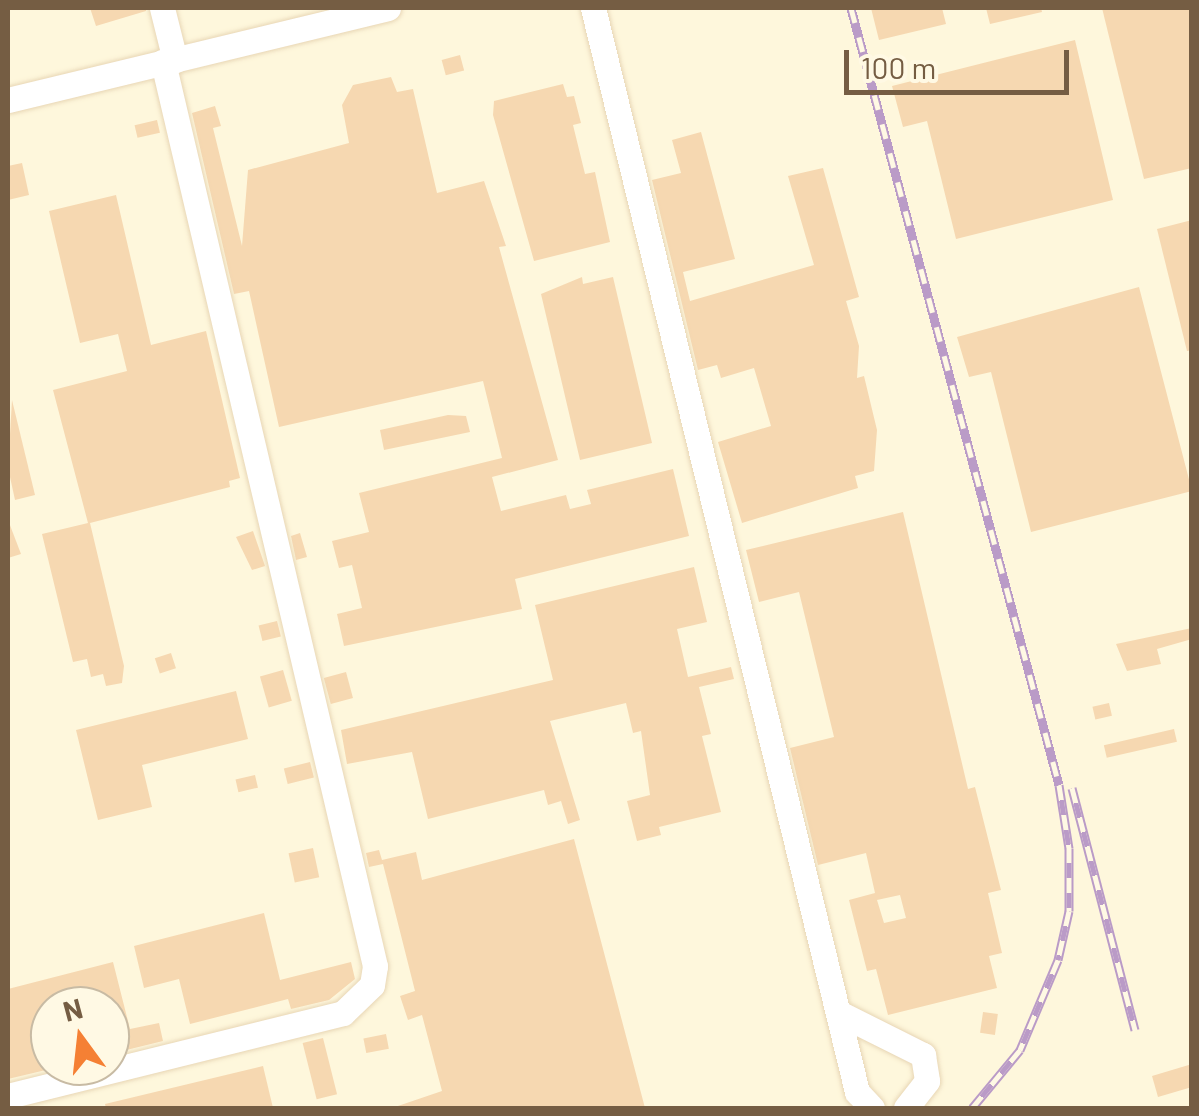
<!DOCTYPE html>
<html>
<head>
<meta charset="utf-8">
<style>
	body { margin:0 }
	#map { position:relative; width:1199px; height:1116px; overflow:hidden; background:#fef7dc; font-family:Barlow,sans-serif }
	div>[style] { position:absolute }
	[style*='--x'] { left:calc(var(--x)*1px); top:calc(var(--y)*1px); width:calc(var(--w)*1px); rotate:calc(var(--a)*1deg) }
	.building>* { inset:0; background:#f6d8b1; transform-origin:0 0 }
	.roads { filter:drop-shadow(0 0 2px #e8d6b5) drop-shadow(0 0 2px #e8d6b5) }
	.secondary>* { height:25px; margin:-12.5px; padding:0 12.5px; transform-origin:12.5px; border-radius:12.5px; background:#fff }
	.rail>* { height:9px; margin-top:-4.5px; transform-origin:0; background:repeating-linear-gradient(90deg,#fff9e4 0 15px,#ba9bc7 0 30px); box-sizing:border-box; border-block:2px solid #ba9bc7 }
	span { translate:-50% -50%; white-space:nowrap; text-align:center; line-height:1.15; -webkit-text-stroke:8px #fff9e4; paint-order:stroke }
	.frame { position:absolute; inset:0; border:10px solid #755d43; pointer-events:none }
	.north { position:absolute; left:30px; top:986px; width:100px; height:100px; box-sizing:border-box; background:#fff9e4; border:2px solid #c8bba4; border-radius:50%; rotate:345deg; font-size:28px; font-weight:700; line-height:40px; text-align:center; color:#755d43 }
	.north::after { content:''; display:block; margin:auto; width:35px; height:45px; background:#f58034; clip-path:polygon(50% 0,100% 100%,50% 72%,0 100%) }
	.scale { position:absolute; left:844px; top:50px; width:225px; height:45px; box-sizing:border-box; border:5px solid #755d43; border-top:0; padding-left:12px; font-size:30px; line-height:35px; white-space:nowrap; color:#755d43; -webkit-text-stroke:8px #fff9e4; paint-order:stroke }
</style>
</head>
<body>
<div id="map">
	<div class="building">
		<div style="clip-path:polygon(90px 8px,146px 8px,146px 11px,96px 26px)"></div>
		<div style="clip-path:polygon(871px 8px,942px 8px,946px 24px,879px 40px)"></div>
		<div style="clip-path:polygon(986px 8px,1041px 8px,1042px 12px,990px 24px)"></div>
		<div style="clip-path:polygon(1102px 8px,1192px 8px,1192px 168px,1144px 179px)"></div>
		<div style="clip-path:polygon(1075px 40px,1113px 200px,956px 239px,927px 121px,903px 127px,892px 86px)"></div>
		<div style="left:460px;top:55px;width:16px;height:19px;rotate:75deg"></div>
		<div style="clip-path:polygon(391px 77px,397px 92px,413px 89px,437px 193px,484px 181px,506px 246px,499px 247px,558px 460px,492px 477px,501px 511px,566px 495px,570px 509px,591px 504px,587px 490px,673px 469px,689px 536px,515px 579px,522px 609px,344px 646px,337px 614px,362px 608px,352px 565px,339px 568px,332px 541px,369px 532px,359px 493px,502px 458px,483px 381px,279px 427px,249px 291px,234px 294px,192px 113px,215px 106px,221px 126px,213px 128px,242px 246px,248px 170px,349px 143px,342px 105px,353px 85px)"></div>
		<div style="clip-path:polygon(563px 84px,567px 97px,574px 96px,581px 123px,573px 125px,585px 174px,595px 172px,610px 242px,534px 261px,493px 115px,494px 101px)"></div>
		<div style="left:157px;top:120px;width:13px;height:23px;rotate:77deg"></div>
		<div style="clip-path:polygon(701px 132px,735px 259px,683px 272px,690px 301px,814px 265px,788px 176px,823px 168px,859px 297px,846px 301px,859px 346px,857px 378px,864px 376px,877px 430px,874px 471px,855px 476px,858px 488px,742px 523px,718px 442px,771px 426px,754px 368px,721px 378px,717px 365px,698px 370px,652px 180px,681px 173px,672px 140px)"></div>
		<div style="clip-path:polygon(22px 163px,29px 195px,8px 200px,8px 166px)"></div>
		<div style="clip-path:polygon(116px 195px,151px 345px,206px 331px,240px 478px,229px 481px,230px 487px,90px 523px,124px 666px,122px 683px,106px 686px,103px 674px,91px 677px,87px 659px,73px 662px,42px 534px,88px 523px,53px 390px,127px 371px,118px 334px,80px 343px,49px 211px)"></div>
		<div style="clip-path:polygon(1192px 220px,1192px 350px,1187px 351px,1157px 229px)"></div>
		<div style="clip-path:polygon(582px 277px,583px 284px,613px 277px,652px 443px,580px 460px,541px 294px)"></div>
		<div style="clip-path:polygon(1139px 287px,1192px 491px,1031px 532px,991px 372px,969px 377px,957px 337px)"></div>
		<div style="clip-path:polygon(12px 400px,35px 495px,15px 500px,8px 468px)"></div>
		<div style="clip-path:polygon(448px 415px,466px 416px,470px 432px,384px 450px,380px 430px)"></div>
		<div style="clip-path:polygon(evenodd,903px 512px,968px 789px,975px 787px,1001px 890px,988px 893px,1002px 953px,989px 956px,997px 988px,888px 1015px,876px 969px,867px 971px,849px 900px,875px 893px,866px 853px,818px 865px,790px 748px,834px 737px,799px 592px,759px 602px,746px 550px,903px 512px,900px 895px,906px 918px,884px 923px,877px 900px,900px 895px)"></div>
		<div style="clip-path:polygon(8px 520px,21px 554px,8px 558px)"></div>
		<div style="clip-path:polygon(253px 531px,265px 566px,252px 570px,236px 537px)"></div>
		<div style="clip-path:polygon(300px 533px,307px 557px,296px 560px,291px 536px)"></div>
		<div style="clip-path:polygon(694px 567px,707px 622px,677px 629px,688px 677px,731px 667px,734px 679px,699px 687px,711px 734px,702px 736px,721px 812px,659px 827px,661px 835px,637px 841px,627px 801px,650px 795px,641px 731px,633px 733px,626px 703px,550px 721px,580px 820px,568px 824px,561px 801px,548px 805px,544px 790px,428px 819px,412px 752px,347px 764px,341px 730px,553px 680px,535px 605px)"></div>
		<div style="left:277px;top:621px;width:16px;height:19px;rotate:76deg"></div>
		<div style="clip-path:polygon(1192px 628px,1192px 639px,1157px 649px,1161px 664px,1127px 671px,1116px 644px)"></div>
		<div style="left:171px;top:653px;width:16px;height:17px;rotate:72deg"></div>
		<div style="left:283px;top:670px;width:32px;height:24px;rotate:74deg"></div>
		<div style="left:346px;top:672px;width:27px;height:23px;rotate:75deg"></div>
		<div style="clip-path:polygon(236px 691px,248px 739px,142px 765px,152px 807px,98px 820px,76px 730px)"></div>
		<div style="left:1109px;top:703px;width:13px;height:17px;rotate:77deg"></div>
		<div style="left:1174px;top:729px;width:13px;height:72px;rotate:77deg"></div>
		<div style="left:310px;top:762px;width:16px;height:27px;rotate:76deg"></div>
		<div style="left:255px;top:775px;width:13px;height:20px;rotate:77deg"></div>
		<div style="clip-path:polygon(574px 839px,645px 1108px,392px 1108px,442px 1091px,422px 1015px,408px 1020px,400px 996px,415px 991px,383px 864px,369px 867px,366px 853px,379px 850px,382px 860px,416px 852px,422px 880px)"></div>
		<div style="left:313px;top:848px;width:30px;height:25px;rotate:78deg"></div>
		<div style="clip-path:polygon(264px 913px,280px 980px,351px 962px,355px 979px,329px 1000px,291px 1009px,288px 999px,190px 1024px,179px 979px,144px 988px,134px 946px)"></div>
		<div style="clip-path:polygon(113px 962px,130px 1029px,159px 1023px,163px 1041px,110px 1054px,110px 1006px,50px 1006px,50px 1069px,8px 1079px,8px 989px)"></div>
		<div style="left:983px;top:1012px;width:15px;height:21px;rotate:8deg"></div>
		<div style="left:386px;top:1034px;width:15px;height:23px;rotate:79deg"></div>
		<div style="left:323px;top:1038px;width:58px;height:21px;rotate:76deg"></div>
		<div style="clip-path:polygon(1192px 1064px,1192px 1087px,1158px 1097px,1152px 1076px)"></div>
		<div style="clip-path:polygon(263px 1066px,273px 1108px,106px 1108px,105px 1104px)"></div>
	</div>
	<div class="roads">
		<div class="secondary">
			<div style="--x:162;--y:8;--w:54;--a:76"></div>
			<div style="--x:593;--y:8;--w:1116;--a:76.31"></div>
			<div style="--x:857;--y:1092;--w:22;--a:47"></div>
			<div style="--x:8;--y:100;--w:391;--a:-13.6"></div>
			<div style="--x:841;--y:1014;--w:92;--a:26.6"></div>
			<div style="--x:923;--y:1055;--w:26;--a:81"></div>
			<div style="--x:927;--y:1081;--w:34;--a:128"></div>
			<div style="--x:8;--y:1096;--w:345;--a:-13.9"></div>
			<div style="--x:343;--y:1013;--w:40;--a:-44"></div>
			<div style="--x:372;--y:985;--w:19;--a:-81"></div>
			<div style="--x:375;--y:966;--w:929;--a:-103.2"></div>
		</div>
	</div>
	<div class="rail">
		<div style="--x:851;--y:8;--w:804;--a:75.01"></div>
		<div style="--x:1059;--y:785;--w:64;--a:81"></div>
		<div style="--x:1069;--y:848;--w:63;--a:90"></div>
		<div style="--x:1069;--y:911;--w:50;--a:102.7"></div>
		<div style="--x:1058;--y:960;--w:98;--a:112.9"></div>
		<div style="--x:1020;--y:1050;--w:75;--a:129.6"></div>
		<div style="--x:1072;--y:788;--w:250;--a:75.4"></div>
	</div>
	<div class="frame"></div>
	<div class="north">N</div>
	<div class="scale">100 m</div>
</div>
</body>
</html>
